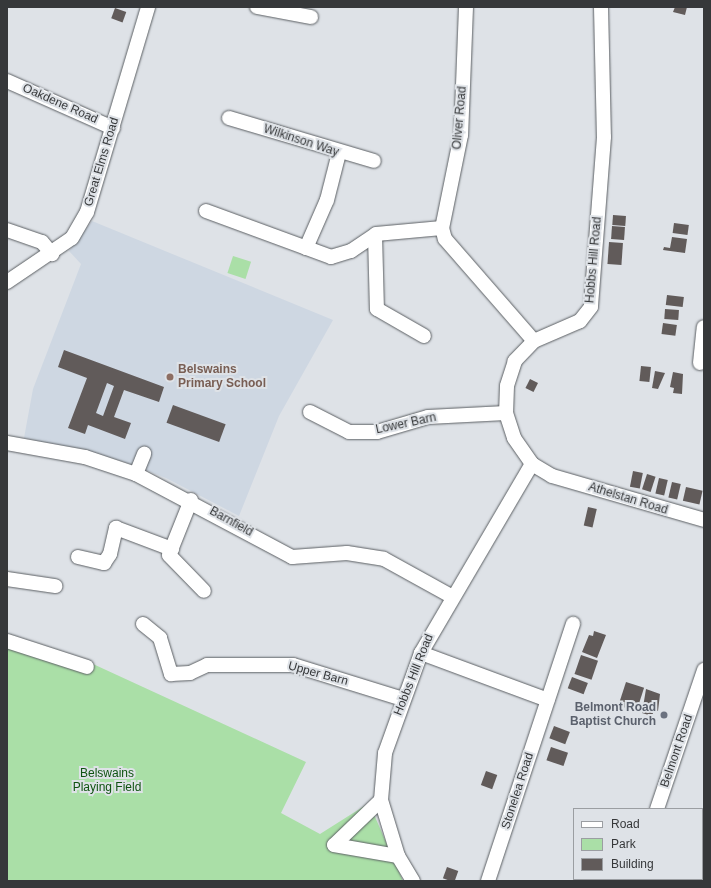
<!DOCTYPE html>
<html>
<head>
<meta charset="utf-8">
<style>
	body { margin:0 }
	#map { position:relative; width:711px; height:888px; overflow:hidden; background:#dee2e7; font-family:Helvetica,sans-serif }
	div>[style] { position:absolute }
	[style*='--x'] { left:calc(var(--x)*1px); top:calc(var(--y)*1px); width:calc(var(--w)*1px); rotate:calc(var(--a)*1deg) }
	.built>* { inset:0; background:#ced7e2 }
	.green>* { inset:0; background:#aadfa7; transform-origin:0 0 }
	.building>* { inset:0; background:#615b5a; transform-origin:0 0 }
	.roads { filter:drop-shadow(0 0 1px #5b5f63) drop-shadow(0 0 1px #5b5f63) }
	.minor>* { height:14px; margin:-7px; padding:0 7px; transform-origin:7px; border-radius:7px; background:#fff }
	.dots>* { width:11px; height:11px; translate:-50% -50%; box-sizing:border-box; border:2px solid #dee2e7; border-radius:50% }
	span { translate:-50% -50%; white-space:nowrap; text-align:center; line-height:1.15; -webkit-text-stroke:4px #dee2e7; paint-order:stroke }
	.street-label { font-size:12px; color:#36383a }
	.education-label { font-size:12px; color:#785e54; font-weight:700 }
	.left { translate:0 -50%; text-align:left }
	.worship-label { font-size:12px; color:#5b616d; font-weight:700 }
	.right { translate:-100% -50%; text-align:right }
	.park-label { font-size:12px; color:#0f5311 }
	.frame { position:absolute; inset:0; border:8px solid #36383a; pointer-events:none }
	.legend { position:absolute; left:573px; top:808px; width:130px; height:72px; box-sizing:border-box; background:#dee2e7; border:1px solid #9b9ea2; margin:0; padding:5px 7px; list-style:none; font-size:12px; color:#36383a }
	.legend li { display:flex; align-items:center; gap:8px; height:20px }
	.legend b { width:20px; border:1px solid #9b9ea2 }
</style>
</head>
<body>
<div id="map">
	<div class="built">
		<div style="clip-path:polygon(92px 221px,333px 320px,279px 416px,239px 516px,166px 478px,122px 461px,24px 438px,33px 389px,81px 264px,69px 251px)"></div>
	</div>
	<div class="green">
		<div style="left:233px;top:256px;width:19px;height:18px;rotate:18deg"></div>
		<div style="clip-path:polygon(7px 642px,93px 664px,306px 762px,281px 813px,320px 834px,369px 803px,403px 881px,7px 881px)"></div>
	</div>
	<div class="building">
		<div style="clip-path:polygon(675px 7px,687px 7px,685px 15px,673px 12px)"></div>
		<div style="left:115px;top:8px;width:12px;height:11px;rotate:20deg"></div>
		<div style="left:613px;top:215px;width:13px;height:10px;rotate:4deg"></div>
		<div style="left:674px;top:223px;width:15px;height:10px;rotate:8deg"></div>
		<div style="left:612px;top:226px;width:13px;height:13px;rotate:4deg"></div>
		<div style="clip-path:polygon(672px 237px,687px 239px,685px 253px,663px 250px,664px 247px,670px 248px)"></div>
		<div style="left:609px;top:242px;width:14px;height:22px;rotate:4deg"></div>
		<div style="left:667px;top:295px;width:17px;height:10px;rotate:7deg"></div>
		<div style="left:665px;top:309px;width:14px;height:10px;rotate:4deg"></div>
		<div style="left:663px;top:323px;width:14px;height:11px;rotate:8deg"></div>
		<div style="clip-path:polygon(evenodd,64px 350px,164px 387px,159px 402px,124px 390px,114px 417px,131px 423px,125px 439px,88px 425px,85px 434px,68px 428px,87px 378px,58px 367px,64px 350px,107px 383px,114px 386px,103px 416px,96px 413px,107px 383px)"></div>
		<div style="left:641px;top:366px;width:10px;height:15px;rotate:6deg"></div>
		<div style="clip-path:polygon(655px 371px,665px 373px,658px 389px,652px 388px)"></div>
		<div style="clip-path:polygon(673px 372px,683px 374px,682px 394px,673px 393px,674px 388px,670px 387px)"></div>
		<div style="left:530px;top:379px;width:9px;height:10px;rotate:27deg"></div>
		<div style="left:173px;top:405px;width:56px;height:19px;rotate:20deg"></div>
		<div style="left:633px;top:471px;width:10px;height:16px;rotate:11deg"></div>
		<div style="left:647px;top:474px;width:9px;height:16px;rotate:18deg"></div>
		<div style="left:659px;top:478px;width:9px;height:16px;rotate:13deg"></div>
		<div style="left:672px;top:482px;width:9px;height:16px;rotate:13deg"></div>
		<div style="left:686px;top:487px;width:17px;height:14px;rotate:13deg"></div>
		<div style="left:588px;top:507px;width:9px;height:19px;rotate:13deg"></div>
		<div style="clip-path:polygon(594px 631px,606px 635px,597px 658px,582px 652px,589px 635px,593px 636px)"></div>
		<div style="left:581px;top:655px;width:18px;height:20px;rotate:19deg"></div>
		<div style="left:572px;top:677px;width:17px;height:12px;rotate:21deg"></div>
		<div style="left:626px;top:682px;width:19px;height:25px;rotate:18deg"></div>
		<div style="clip-path:polygon(646px 689px,660px 694px,658px 711px,654px 710px,652px 716px,642px 713px)"></div>
		<div style="left:554px;top:726px;width:17px;height:13px;rotate:21deg"></div>
		<div style="left:551px;top:747px;width:18px;height:14px;rotate:19deg"></div>
		<div style="left:486px;top:771px;width:12px;height:15px;rotate:20deg"></div>
		<div style="left:447px;top:867px;width:12px;height:12px;rotate:20deg"></div>
	</div>
	<div class="roads">
		<div class="minor">
			<div style="--x:257;--y:7;--w:55;--a:10.5"></div>
			<div style="--x:466;--y:7;--w:128;--a:92.2"></div>
			<div style="--x:461;--y:135;--w:95;--a:101.5"></div>
			<div style="--x:442;--y:228;--w:11;--a:75"></div>
			<div style="--x:445;--y:239;--w:135;--a:48.9"></div>
			<div style="--x:601;--y:7;--w:130;--a:88.7"></div>
			<div style="--x:604;--y:137;--w:170;--a:94.4"></div>
			<div style="--x:591;--y:307;--w:18;--a:128"></div>
			<div style="--x:580;--y:321;--w:50;--a:156.5"></div>
			<div style="--x:534;--y:341;--w:28;--a:134"></div>
			<div style="--x:515;--y:361;--w:26;--a:108"></div>
			<div style="--x:507;--y:386;--w:27;--a:92"></div>
			<div style="--x:506;--y:413;--w:26;--a:72"></div>
			<div style="--x:514;--y:438;--w:32;--a:55"></div>
			<div style="--x:532;--y:464;--w:23;--a:31"></div>
			<div style="--x:552;--y:476;--w:158;--a:16.1"></div>
			<div style="--x:7;--y:81;--w:116;--a:23.9"></div>
			<div style="--x:229;--y:118;--w:151;--a:16.5"></div>
			<div style="--x:206;--y:211;--w:133;--a:20.2"></div>
			<div style="--x:331;--y:257;--w:21;--a:-17"></div>
			<div style="--x:351;--y:251;--w:30;--a:-34"></div>
			<div style="--x:376;--y:234;--w:66;--a:-5.2"></div>
			<div style="--x:7;--y:230;--w:37;--a:19"></div>
			<div style="--x:42;--y:242;--w:16;--a:50"></div>
			<div style="--x:375;--y:235;--w:74;--a:88.5"></div>
			<div style="--x:377;--y:309;--w:54;--a:29.9"></div>
			<div style="--x:306;--y:248;--w:52;--a:-66.4"></div>
			<div style="--x:327;--y:200;--w:49;--a:-75.7"></div>
			<div style="--x:7;--y:282;--w:78;--a:-34.1"></div>
			<div style="--x:72;--y:238;--w:30;--a:-60"></div>
			<div style="--x:87;--y:212;--w:214;--a:-73.4"></div>
			<div style="--x:700;--y:363;--w:36;--a:-84"></div>
			<div style="--x:310;--y:412;--w:44;--a:27.1"></div>
			<div style="--x:349;--y:432;--w:28;--a:0"></div>
			<div style="--x:377;--y:432;--w:53;--a:-16.4"></div>
			<div style="--x:428;--y:417;--w:78;--a:-2.9"></div>
			<div style="--x:7;--y:443;--w:79;--a:10.2"></div>
			<div style="--x:85;--y:457;--w:54;--a:18.4"></div>
			<div style="--x:136;--y:474;--w:177;--a:28"></div>
			<div style="--x:292;--y:557;--w:55;--a:-4.2"></div>
			<div style="--x:347;--y:553;--w:37;--a:9"></div>
			<div style="--x:384;--y:559;--w:77;--a:28.9"></div>
			<div style="--x:136;--y:474;--w:22;--a:-68"></div>
			<div style="--x:191;--y:500;--w:59;--a:111.8"></div>
			<div style="--x:169;--y:555;--w:50;--a:45.8"></div>
			<div style="--x:78;--y:557;--w:27;--a:13"></div>
			<div style="--x:104;--y:563;--w:11;--a:-56"></div>
			<div style="--x:110;--y:554;--w:27;--a:-77"></div>
			<div style="--x:116;--y:528;--w:60;--a:20.6"></div>
			<div style="--x:7;--y:579;--w:49;--a:8.3"></div>
			<div style="--x:143;--y:624;--w:22;--a:39"></div>
			<div style="--x:160;--y:638;--w:38;--a:73"></div>
			<div style="--x:171;--y:674;--w:19;--a:-3"></div>
			<div style="--x:190;--y:673;--w:19;--a:-25"></div>
			<div style="--x:207;--y:665;--w:86;--a:0"></div>
			<div style="--x:293;--y:665;--w:115;--a:17.2"></div>
			<div style="--x:7;--y:641;--w:84;--a:18"></div>
			<div style="--x:421;--y:653;--w:135;--a:20.3"></div>
			<div style="--x:381;--y:800;--w:65;--a:136.2"></div>
			<div style="--x:334;--y:845;--w:65;--a:9.8"></div>
			<div style="--x:657;--y:809;--w:147;--a:-71.3"></div>
			<div style="--x:413;--y:881;--w:29;--a:-121"></div>
			<div style="--x:398;--y:856;--w:59;--a:-106.9"></div>
			<div style="--x:381;--y:800;--w:47;--a:-85.1"></div>
			<div style="--x:385;--y:753;--w:106;--a:-70.2"></div>
			<div style="--x:421;--y:653;--w:219;--a:-59.6"></div>
			<div style="--x:488;--y:881;--w:271;--a:-71.7"></div>
			<div style="--x:632;--y:881;--w:2;--a:-63"></div>
		</div>
	</div>
	<div class="dots">
		<div style="left:170px;top:377px;background:#8d6e63"></div>
		<div style="left:664px;top:715px;background:#6b7280"></div>
	</div>
	<div class="street-label">
		<span style="left:60px;top:104px;rotate:24deg">Oakdene Road</span>
		<span style="left:460px;top:118px;rotate:-85deg">Oliver Road</span>
		<span style="left:301px;top:141px;rotate:18deg">Wilkinson Way</span>
		<span style="left:102px;top:162px;rotate:-73deg">Great Elms Road</span>
		<span style="left:594px;top:260px;rotate:-85deg">Hobbs Hill Road</span>
		<span style="left:406px;top:424px;rotate:-12deg">Lower Barn</span>
		<span style="left:628px;top:499px;rotate:17deg">Athelstan Road</span>
		<span style="left:231px;top:522px;rotate:29deg">Barnfield</span>
		<span style="left:318px;top:674px;rotate:15deg">Upper Barn</span>
		<span style="left:414px;top:675px;rotate:-68deg">Hobbs Hill Road</span>
		<span style="left:677px;top:751px;rotate:-71deg">Belmont Road</span>
		<span style="left:518px;top:791px;rotate:-72deg">Stonelea Road</span>
	</div>
	<div class="education-label">
		<span class="left" style="left:178px;top:377px">Belswains<br>Primary School</span>
	</div>
	<div class="worship-label">
		<span class="right" style="left:656px;top:715px">Belmont Road<br>Baptist Church</span>
	</div>
	<div class="park-label">
		<span style="left:107px;top:781px">Belswains<br>Playing Field</span>
	</div>
	<div class="frame"></div>
	<ul class="legend">
	<li><b style="height:5px;background:#fff"></b>Road</li>
	<li><b style="height:11px;background:#aadfa7"></b>Park</li>
	<li><b style="height:11px;background:#615b5a"></b>Building</li>
	</ul>
</div>
</body>
</html>
